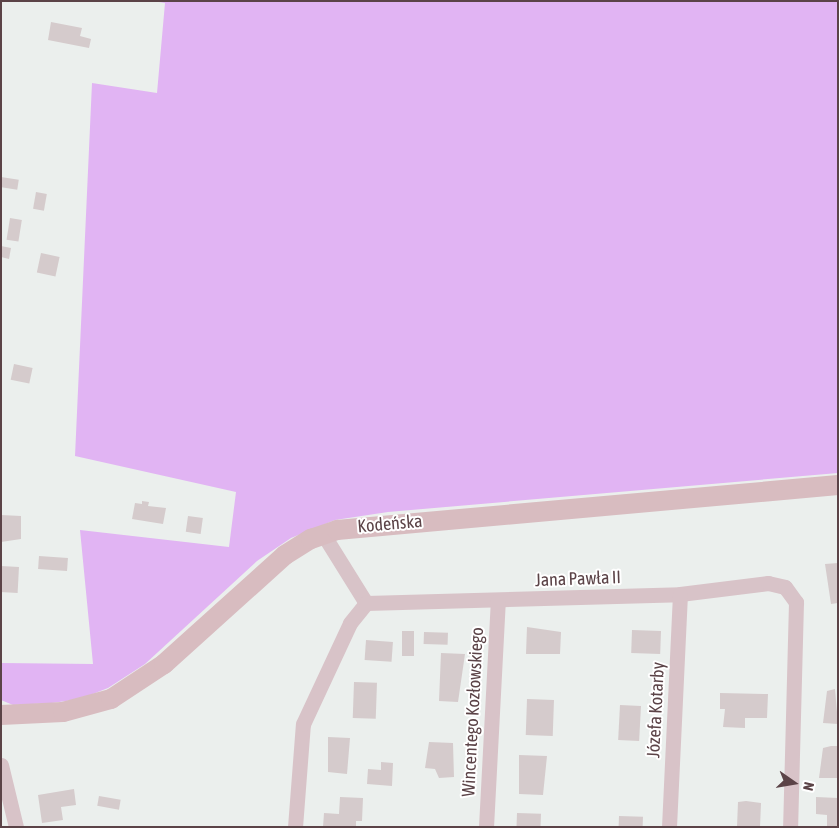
<!DOCTYPE html>
<html>
<head>
<meta charset="utf-8">
<style>
	body { margin:0 }
	#map { position:relative; width:839px; height:828px; overflow:hidden; background:#ebefed; font-family:"Asap Condensed",sans-serif }
	div>[style] { position:absolute }
	[style*='--x'] { left:calc(var(--x)*1px); top:calc(var(--y)*1px); width:calc(var(--w)*1px); rotate:calc(var(--a)*1deg) }
	.green>* { inset:0; background:#e1b4f3 }
	.building>* { inset:0; background:#d5cbcc; transform-origin:0 0 }
	.minor>* { height:15px; margin:-7.5px; padding:0 7.5px; transform-origin:7.5px; border-radius:7.5px; background:#d8c3c8 }
	.secondary>* { height:20px; margin:-10px; padding:0 10px; transform-origin:10px; border-radius:10px; background:#d8bcc0 }
	span { translate:-50% -50%; white-space:nowrap; text-align:center; line-height:1.15; -webkit-text-stroke:4px #fff; paint-order:stroke }
	.street-label { font-size:18px; color:#5b4347 }
	.frame { position:absolute; inset:0; border:2px solid #5b4347; pointer-events:none }
	.north { position:absolute; left:769px; top:758px; width:50px; height:50px; -webkit-text-stroke:4px #fff; paint-order:stroke; rotate:103deg; font-size:14px; font-weight:700; line-height:20px; text-align:center; color:#5b4347 }
	.north::after { content:''; display:block; margin:auto; width:18px; height:22px; background:#5b4347; clip-path:polygon(50% 0,100% 100%,50% 72%,0 100%) }
</style>
</head>
<body>
<div id="map">
	<div class="green">
		<div style="clip-path:polygon(153px 1px,838px 1px,838px 473px,388px 512px,335px 520px,291px 538px,257px 561px,145px 664px,108px 688px,80px 699px,52px 703px,13px 705px,1px 700px,1px 663px,93px 664px,80px 530px,229px 547px,236px 492px,75px 456px,92px 83px,157px 93px,165px 3px)"></div>
	</div>
	<div class="building">
		<div style="clip-path:polygon(51px 22px,82px 28px,80px 36px,91px 39px,89px 48px,48px 40px)"></div>
		<div style="left:1px;top:177px;width:18px;height:10px;rotate:9deg"></div>
		<div style="left:36px;top:192px;width:11px;height:17px;rotate:10deg"></div>
		<div style="left:10px;top:218px;width:12px;height:22px;rotate:9deg"></div>
		<div style="clip-path:polygon(1px 246px,11px 248px,9px 259px,1px 257px)"></div>
		<div style="left:41px;top:253px;width:19px;height:20px;rotate:12deg"></div>
		<div style="left:14px;top:364px;width:19px;height:16px;rotate:12deg"></div>
		<div style="clip-path:polygon(142px 501px,149px 502px,148px 506px,166px 508px,163px 524px,132px 519px,135px 503px,142px 504px)"></div>
		<div style="clip-path:polygon(1px 515px,21px 516px,21px 539px,1px 542px)"></div>
		<div style="left:188px;top:516px;width:15px;height:16px;rotate:8deg"></div>
		<div style="left:39px;top:556px;width:29px;height:13px;rotate:4deg"></div>
		<div style="clip-path:polygon(838px 563px,838px 603px,831px 604px,825px 564px)"></div>
		<div style="left:1px;top:566px;width:18px;height:26px;rotate:3deg"></div>
		<div style="clip-path:polygon(527px 627px,561px 632px,560px 654px,526px 654px)"></div>
		<div style="left:632px;top:630px;width:29px;height:23px;rotate:2deg"></div>
		<div style="left:402px;top:631px;width:12px;height:25px"></div>
		<div style="left:424px;top:632px;width:24px;height:12px;rotate:2deg"></div>
		<div style="left:366px;top:640px;width:27px;height:20px;rotate:4deg"></div>
		<div style="clip-path:polygon(441px 653px,465px 654px,458px 702px,439px 701px)"></div>
		<div style="left:354px;top:682px;width:23px;height:36px;rotate:2deg"></div>
		<div style="clip-path:polygon(835px 689px,838px 724px,823px 723px,827px 691px)"></div>
		<div style="clip-path:polygon(720px 693px,768px 694px,767px 718px,745px 718px,745px 728px,723px 727px,725px 709px,720px 709px)"></div>
		<div style="left:527px;top:699px;width:27px;height:36px;rotate:2deg"></div>
		<div style="left:620px;top:705px;width:21px;height:35px;rotate:3deg"></div>
		<div style="clip-path:polygon(328px 737px,350px 738px,347px 774px,328px 772px)"></div>
		<div style="clip-path:polygon(429px 742px,453px 743px,454px 777px,439px 778px,435px 769px,425px 768px)"></div>
		<div style="clip-path:polygon(831px 746px,838px 746px,838px 778px,819px 778px,823px 748px)"></div>
		<div style="clip-path:polygon(519px 755px,547px 756px,543px 795px,519px 794px)"></div>
		<div style="clip-path:polygon(381px 762px,393px 763px,392px 786px,367px 784px,368px 769px,381px 770px)"></div>
		<div style="clip-path:polygon(74px 789px,76px 805px,61px 807px,63px 820px,42px 823px,38px 795px)"></div>
		<div style="left:99px;top:796px;width:22px;height:10px;rotate:10deg"></div>
		<div style="clip-path:polygon(340px 797px,363px 798px,362px 821px,356px 821px,356px 827px,323px 827px,324px 813px,339px 814px)"></div>
		<div style="clip-path:polygon(816px 797px,838px 798px,838px 827px,827px 827px,827px 815px,816px 814px)"></div>
		<div style="clip-path:polygon(746px 801px,761px 803px,760px 827px,737px 827px,738px 802px)"></div>
		<div style="left:517px;top:813px;width:24px;height:14px;rotate:2deg"></div>
		<div style="left:619px;top:816px;width:24px;height:11px;rotate:2deg"></div>
	</div>
	<div class="minor">
		<div style="--x:323;--y:534;--w:81;--a:58.1"></div>
		<div style="--x:1;--y:765;--w:64;--a:76.4"></div>
		<div style="--x:295;--y:827;--w:103;--a:-85.6"></div>
		<div style="--x:303;--y:724;--w:111;--a:-65"></div>
		<div style="--x:350;--y:623;--w:26;--a:-51"></div>
		<div style="--x:366;--y:603;--w:314;--a:-1.6"></div>
		<div style="--x:680;--y:594;--w:89;--a:-7.1"></div>
		<div style="--x:768;--y:583;--w:17;--a:13"></div>
		<div style="--x:785;--y:587;--w:19;--a:54"></div>
		<div style="--x:796;--y:602;--w:225;--a:91.5"></div>
		<div style="--x:486;--y:827;--w:227;--a:-87"></div>
		<div style="--x:669;--y:827;--w:233;--a:-87.3"></div>
	</div>
	<div class="secondary">
		<div style="--x:1;--y:715;--w:62;--a:-2.8"></div>
		<div style="--x:63;--y:712;--w:50;--a:-15.2"></div>
		<div style="--x:111;--y:699;--w:64;--a:-33.4"></div>
		<div style="--x:164;--y:664;--w:163;--a:-42"></div>
		<div style="--x:285;--y:555;--w:31;--a:-32"></div>
		<div style="--x:311;--y:539;--w:28;--a:-19"></div>
		<div style="--x:337;--y:530;--w:503;--a:-5.13"></div>
	</div>
	<div class="street-label">
		<span style="left:390px;top:524px;rotate:-5deg">Kodeńska</span>
		<span style="left:578px;top:579px;rotate:-2deg">Jana Pawła II</span>
		<span style="left:656px;top:710px;rotate:-87deg">Józefa Kotarby</span>
		<span style="left:473px;top:712px;rotate:-87deg">Wincentego Kozłowskiego</span>
	</div>
	<div class="frame"></div>
	<div class="north">N</div>
</div>
</body>
</html>
